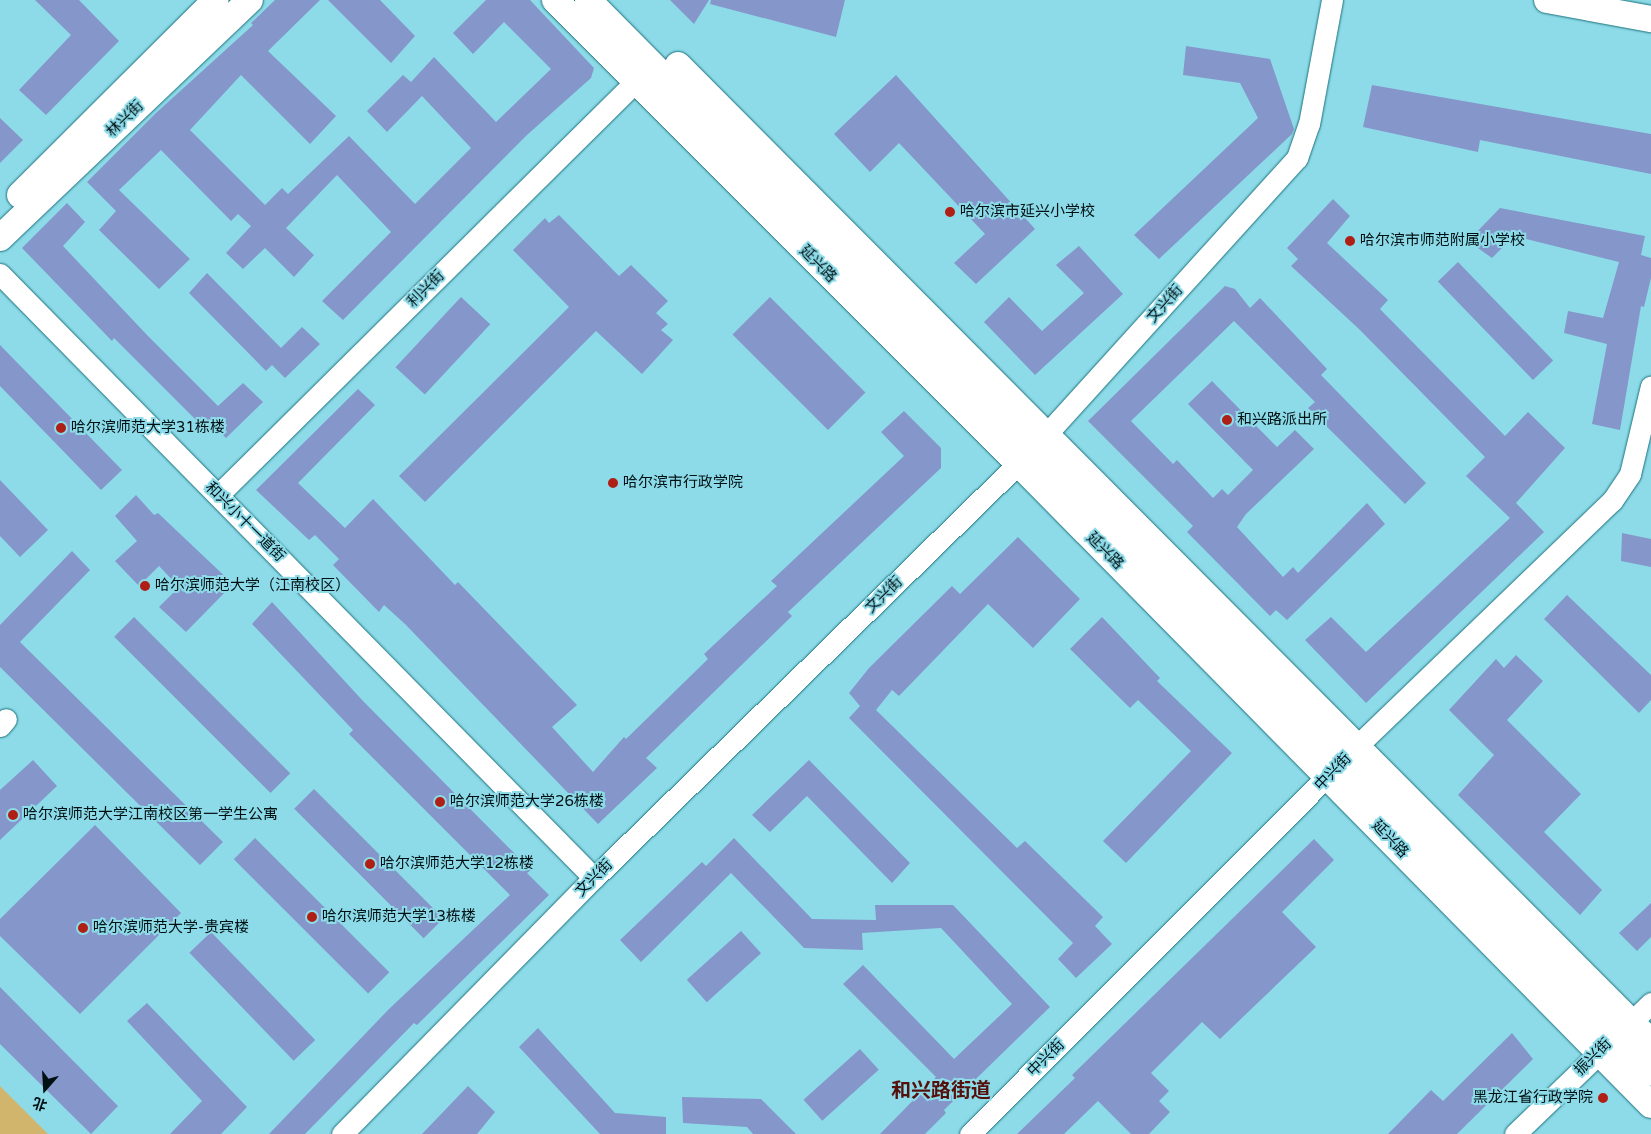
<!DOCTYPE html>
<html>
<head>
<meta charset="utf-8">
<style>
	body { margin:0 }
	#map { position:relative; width:1651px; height:1134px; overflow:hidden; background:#8ddbe8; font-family:"Varela Round","Noto Sans SC",sans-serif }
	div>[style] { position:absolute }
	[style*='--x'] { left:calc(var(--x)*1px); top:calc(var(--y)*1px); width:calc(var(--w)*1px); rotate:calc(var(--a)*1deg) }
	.green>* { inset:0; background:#d1b56c }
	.building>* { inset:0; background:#8597ca; transform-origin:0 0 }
	.roads { filter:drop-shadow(0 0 1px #1c717d) drop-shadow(0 0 1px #1c717d) }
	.minor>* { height:21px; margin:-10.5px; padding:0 10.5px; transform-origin:10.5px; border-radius:10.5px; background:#fff }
	.major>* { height:26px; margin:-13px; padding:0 13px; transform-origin:13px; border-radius:13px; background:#fff }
	.dots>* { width:14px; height:14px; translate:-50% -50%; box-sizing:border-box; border:2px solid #8ddbe8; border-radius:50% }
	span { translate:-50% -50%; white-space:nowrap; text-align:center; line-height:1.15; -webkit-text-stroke:4px #8ddbe8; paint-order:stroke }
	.street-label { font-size:15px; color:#001013 }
	.poi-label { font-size:15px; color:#001013 }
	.left { translate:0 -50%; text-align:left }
	.right { translate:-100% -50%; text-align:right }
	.district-label { font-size:20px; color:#54100b; font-weight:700 }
	.north { position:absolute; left:20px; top:1064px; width:50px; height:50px; -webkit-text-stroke:4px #8ddbe8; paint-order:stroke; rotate:199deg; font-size:14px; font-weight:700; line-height:20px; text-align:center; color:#001013 }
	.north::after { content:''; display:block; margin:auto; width:18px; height:22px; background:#001013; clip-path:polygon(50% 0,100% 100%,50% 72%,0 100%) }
</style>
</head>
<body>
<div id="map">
	<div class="green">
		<div style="clip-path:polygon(0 1086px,48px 1134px,0 1134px)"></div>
	</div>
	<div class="building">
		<div style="clip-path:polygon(35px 0,79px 0,119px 41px,46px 115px,19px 90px,71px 35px)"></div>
		<div style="clip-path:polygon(275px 0,320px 0,268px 51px,336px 116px,310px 144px,241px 75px,190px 130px,265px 205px,282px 188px,288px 194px,349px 136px,415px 204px,471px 148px,422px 96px,387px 132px,367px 111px,403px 75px,411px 82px,434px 57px,496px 122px,551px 69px,504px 22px,473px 54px,453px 33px,486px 0,530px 0,594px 68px,591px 78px,527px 135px,343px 320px,322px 301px,391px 232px,337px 175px,286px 228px,314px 255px,294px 277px,265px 248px,243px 269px,226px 253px,251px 226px,238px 214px,231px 221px,161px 150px,119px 190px,190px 259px,159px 289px,99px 230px,116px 211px,87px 182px,156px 113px,253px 25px,251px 23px)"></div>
		<div style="clip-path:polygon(328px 0,380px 0,415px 36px,391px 63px)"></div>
		<div style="clip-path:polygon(670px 0,709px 0,694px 24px)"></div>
		<div style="clip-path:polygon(711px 0,845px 0,836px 37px,710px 4px)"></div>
		<div style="clip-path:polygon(1186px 46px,1270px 59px,1294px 129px,1292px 134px,1159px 259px,1134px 235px,1258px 118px,1240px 83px,1183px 75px)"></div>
		<div style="clip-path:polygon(896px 75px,1035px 229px,976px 284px,954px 263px,985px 234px,899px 143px,870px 172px,834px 134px)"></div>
		<div style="clip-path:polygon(1372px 85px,1651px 134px,1651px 174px,1480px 140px,1478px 152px,1363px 127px)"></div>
		<div style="clip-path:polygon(0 118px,23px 140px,0 163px)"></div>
		<div style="clip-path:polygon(1333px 199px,1350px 216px,1327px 243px,1388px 300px,1380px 309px,1505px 436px,1528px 412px,1565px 448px,1516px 503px,1544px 532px,1366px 703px,1305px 640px,1331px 617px,1366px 652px,1510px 518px,1466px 476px,1485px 457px,1360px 330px,1291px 266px,1298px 259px,1287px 248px)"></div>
		<div style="clip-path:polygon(67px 203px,85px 222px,63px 246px,147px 335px,218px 406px,243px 383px,263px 402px,226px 438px,211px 423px,205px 429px,114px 338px,112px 341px,22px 248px)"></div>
		<div style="clip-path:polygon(1500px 208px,1645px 236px,1641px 255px,1651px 258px,1651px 278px,1644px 307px,1641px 306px,1620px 430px,1592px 424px,1607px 344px,1564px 333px,1568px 311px,1603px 318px,1619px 262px,1514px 236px,1492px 258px,1468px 241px)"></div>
		<div style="clip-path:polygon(559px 215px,619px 276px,631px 265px,668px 301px,656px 313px,668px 324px,661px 330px,673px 340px,642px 374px,596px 331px,425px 502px,399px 476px,569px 307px,513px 250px,545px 218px,549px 223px)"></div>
		<div style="clip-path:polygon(1079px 246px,1123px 294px,1035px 375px,984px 322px,1009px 297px,1042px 331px,1084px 293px,1056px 265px)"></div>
		<div style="left:1458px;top:262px;width:137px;height:28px;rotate:46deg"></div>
		<div style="clip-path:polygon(207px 273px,281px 348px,302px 327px,320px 344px,285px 378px,272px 365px,266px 371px,189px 293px)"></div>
		<div style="clip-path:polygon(1225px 286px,1235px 289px,1250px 308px,1260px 298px,1327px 369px,1321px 375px,1426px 483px,1405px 504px,1308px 408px,1315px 402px,1234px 321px,1131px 421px,1173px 464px,1177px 460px,1213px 498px,1222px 489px,1228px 495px,1253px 470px,1188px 404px,1212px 381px,1277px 447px,1295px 430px,1314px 449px,1246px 514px,1237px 527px,1283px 577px,1293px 567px,1298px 573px,1367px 503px,1385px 524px,1287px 620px,1276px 610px,1270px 616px,1187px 532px,1193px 526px,1088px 421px)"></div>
		<div style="left:461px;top:297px;width:40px;height:96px;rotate:43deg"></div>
		<div style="left:770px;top:297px;width:135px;height:53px;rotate:45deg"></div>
		<div style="clip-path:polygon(0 345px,122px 470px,101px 490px,0 386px)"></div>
		<div style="clip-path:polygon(358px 389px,375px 405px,298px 483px,345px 528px,373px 499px,455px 585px,458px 582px,577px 705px,552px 727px,593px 772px,624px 737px,626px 739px,708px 659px,704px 654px,777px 586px,771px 581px,904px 456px,881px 432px,904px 411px,941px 448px,941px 468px,788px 612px,792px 616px,646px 758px,657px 768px,598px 824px,405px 624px,384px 605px,379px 612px,333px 565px,339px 559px,315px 535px,309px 540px,256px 490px)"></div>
		<div style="clip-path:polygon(0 480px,48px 530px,20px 557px,0 536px)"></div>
		<div style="clip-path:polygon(136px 495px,154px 515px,158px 513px,233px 584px,186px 632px,159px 607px,179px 587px,159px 566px,139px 586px,115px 561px,137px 541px,115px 516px)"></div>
		<div style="clip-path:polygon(1622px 533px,1651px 539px,1651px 567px,1621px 561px)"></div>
		<div style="clip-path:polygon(1018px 537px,1080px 599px,1033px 648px,988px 604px,899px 696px,892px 690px,876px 710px,1017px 848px,1025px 841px,1103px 917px,1095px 926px,1112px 944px,1076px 978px,1058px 959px,1073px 943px,849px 718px,860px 706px,849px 693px,869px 668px,952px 586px,960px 594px)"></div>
		<div style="clip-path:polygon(72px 551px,90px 570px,20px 642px,223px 842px,200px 865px,0 667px,0 625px)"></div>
		<div style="clip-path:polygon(1567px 595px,1651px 675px,1651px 700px,1639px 713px,1544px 619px)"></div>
		<div style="clip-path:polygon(272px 602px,363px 701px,531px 870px,527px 873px,549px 895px,417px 1025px,414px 1023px,305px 1134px,269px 1134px,389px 1009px,510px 895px,349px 734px,353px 730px,252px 624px)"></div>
		<div style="left:134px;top:617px;width:221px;height:28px;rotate:45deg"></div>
		<div style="clip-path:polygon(1102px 617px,1160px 678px,1157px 681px,1232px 753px,1126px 863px,1103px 841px,1191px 751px,1138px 700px,1130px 708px,1070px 649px)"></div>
		<div style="clip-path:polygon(1516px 655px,1543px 681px,1507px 720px,1581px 794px,1544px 832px,1602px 890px,1580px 915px,1458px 795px,1494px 755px,1449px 710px,1496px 659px,1504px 668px)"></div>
		<div style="clip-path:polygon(33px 760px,57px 786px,0 840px,0 790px)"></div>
		<div style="clip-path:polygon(809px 760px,910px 863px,892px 883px,807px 796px,770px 832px,752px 815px)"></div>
		<div style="left:314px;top:789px;width:183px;height:28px;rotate:45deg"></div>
		<div style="clip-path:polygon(95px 825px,181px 913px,80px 1014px,0 936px,0 919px)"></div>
		<div style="left:255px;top:838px;width:190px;height:30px;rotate:45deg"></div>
		<div style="clip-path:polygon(734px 838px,812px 919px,876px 920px,875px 905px,953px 905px,1050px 1007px,944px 1110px,946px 1113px,925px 1134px,880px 1134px,936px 1077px,843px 984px,863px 965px,954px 1059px,1012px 1004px,941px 928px,862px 933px,863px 950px,804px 948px,731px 873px,641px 962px,620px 940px,702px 862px,706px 866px)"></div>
		<div style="clip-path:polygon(1314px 839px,1334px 860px,1282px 912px,1316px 947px,1220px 1039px,1202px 1022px,1151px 1073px,1169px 1091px,1159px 1101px,1170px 1112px,1149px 1134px,1131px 1134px,1098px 1101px,1064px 1134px,1017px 1134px,1075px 1078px,1072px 1075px)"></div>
		<div style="clip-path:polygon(1651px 903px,1651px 937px,1637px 951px,1619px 933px)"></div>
		<div style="left:741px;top:931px;width:30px;height:73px;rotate:48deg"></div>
		<div style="left:211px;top:932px;width:150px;height:30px;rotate:46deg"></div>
		<div style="clip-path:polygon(0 987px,118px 1106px,91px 1134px,0 1044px)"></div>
		<div style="clip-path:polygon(147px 1003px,247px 1107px,221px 1134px,170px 1134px,202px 1101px,127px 1021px)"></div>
		<div style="clip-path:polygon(538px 1028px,615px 1113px,666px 1117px,666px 1134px,600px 1134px,519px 1047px)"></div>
		<div style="clip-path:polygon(1512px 1033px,1533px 1059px,1457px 1134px,1388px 1134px,1431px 1090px,1443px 1101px)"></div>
		<div style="left:860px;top:1049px;width:28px;height:76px;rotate:48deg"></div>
		<div style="clip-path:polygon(468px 1086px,495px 1112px,477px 1134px,422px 1134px)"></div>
		<div style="clip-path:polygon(682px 1097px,761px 1099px,796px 1134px,753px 1134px,747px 1127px,683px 1123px)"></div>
	</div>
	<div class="roads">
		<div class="minor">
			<div style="--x:0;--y:274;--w:847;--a:45.48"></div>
			<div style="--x:218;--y:495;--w:587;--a:-44.72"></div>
			<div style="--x:0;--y:726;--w:9;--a:-49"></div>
			<div style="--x:342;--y:1134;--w:359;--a:-45.5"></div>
			<div style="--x:594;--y:878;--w:615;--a:-44.34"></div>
			<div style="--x:1034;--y:448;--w:391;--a:-47.8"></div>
			<div style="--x:1297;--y:158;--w:36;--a:-71"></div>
			<div style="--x:1309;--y:124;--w:126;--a:-79.5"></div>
			<div style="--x:970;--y:1134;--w:548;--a:-45.07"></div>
			<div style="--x:1357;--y:746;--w:354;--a:-43.9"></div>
			<div style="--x:1612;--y:501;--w:32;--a:-56"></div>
			<div style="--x:1630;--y:474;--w:90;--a:-76.6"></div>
			<div style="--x:1515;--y:1134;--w:189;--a:-43.9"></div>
		</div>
		<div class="major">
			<div style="--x:555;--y:0;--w:656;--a:45"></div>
			<div style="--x:1019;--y:464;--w:900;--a:45.41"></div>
			<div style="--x:588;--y:0;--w:1510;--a:45.27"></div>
			<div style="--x:1547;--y:0;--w:106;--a:10.4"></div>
			<div style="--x:678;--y:65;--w:1379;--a:45.12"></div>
			<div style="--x:20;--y:195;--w:276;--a:-44.9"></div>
			<div style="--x:0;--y:238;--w:345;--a:-43.6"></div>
		</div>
	</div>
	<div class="dots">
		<div style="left:950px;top:212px;background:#af1f16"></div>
		<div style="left:1350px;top:241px;background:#af1f16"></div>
		<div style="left:1227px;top:420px;background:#af1f16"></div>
		<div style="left:61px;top:428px;background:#af1f16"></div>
		<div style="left:613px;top:483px;background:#af1f16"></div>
		<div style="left:145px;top:586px;background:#af1f16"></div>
		<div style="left:440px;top:802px;background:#af1f16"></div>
		<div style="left:13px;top:815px;background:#af1f16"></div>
		<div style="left:370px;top:864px;background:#af1f16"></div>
		<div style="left:312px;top:917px;background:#af1f16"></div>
		<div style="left:83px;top:928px;background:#af1f16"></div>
		<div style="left:1603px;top:1098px;background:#af1f16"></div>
	</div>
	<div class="street-label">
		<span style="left:125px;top:119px;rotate:-44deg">林兴街</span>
		<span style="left:818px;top:264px;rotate:45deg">延兴路</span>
		<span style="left:426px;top:289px;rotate:-45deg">利兴街</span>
		<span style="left:1165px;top:304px;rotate:-48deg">文兴街</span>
		<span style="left:245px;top:522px;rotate:45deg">和兴小十一道街</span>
		<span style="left:1105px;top:551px;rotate:45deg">延兴路</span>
		<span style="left:884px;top:595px;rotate:-44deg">文兴街</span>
		<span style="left:1333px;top:772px;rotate:-46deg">中兴街</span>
		<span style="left:1390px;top:839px;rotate:46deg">延兴路</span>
		<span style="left:594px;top:878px;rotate:-45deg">文兴街</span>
		<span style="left:1593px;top:1057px;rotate:-45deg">振兴街</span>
		<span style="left:1046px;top:1058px;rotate:-45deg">中兴街</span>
	</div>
	<div class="poi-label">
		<span class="left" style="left:960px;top:212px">哈尔滨市延兴小学校</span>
		<span class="left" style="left:1360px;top:241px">哈尔滨市师范附属小学校</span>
		<span class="left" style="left:1237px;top:420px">和兴路派出所</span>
		<span class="left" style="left:71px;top:428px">哈尔滨师范大学31栋楼</span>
		<span class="left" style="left:623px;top:483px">哈尔滨市行政学院</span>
		<span class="left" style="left:155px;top:586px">哈尔滨师范大学（江南校区）</span>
		<span class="left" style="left:450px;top:802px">哈尔滨师范大学26栋楼</span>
		<span class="left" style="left:23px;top:815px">哈尔滨师范大学江南校区第一学生公寓</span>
		<span class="left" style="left:380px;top:864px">哈尔滨师范大学12栋楼</span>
		<span class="left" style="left:322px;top:917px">哈尔滨师范大学13栋楼</span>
		<span class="left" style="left:93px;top:928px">哈尔滨师范大学-贵宾楼</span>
		<span class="right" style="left:1593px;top:1098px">黑龙江省行政学院</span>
	</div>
	<div class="district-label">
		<span style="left:941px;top:1091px">和兴路街道</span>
	</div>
	<div class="north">北</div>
</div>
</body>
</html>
